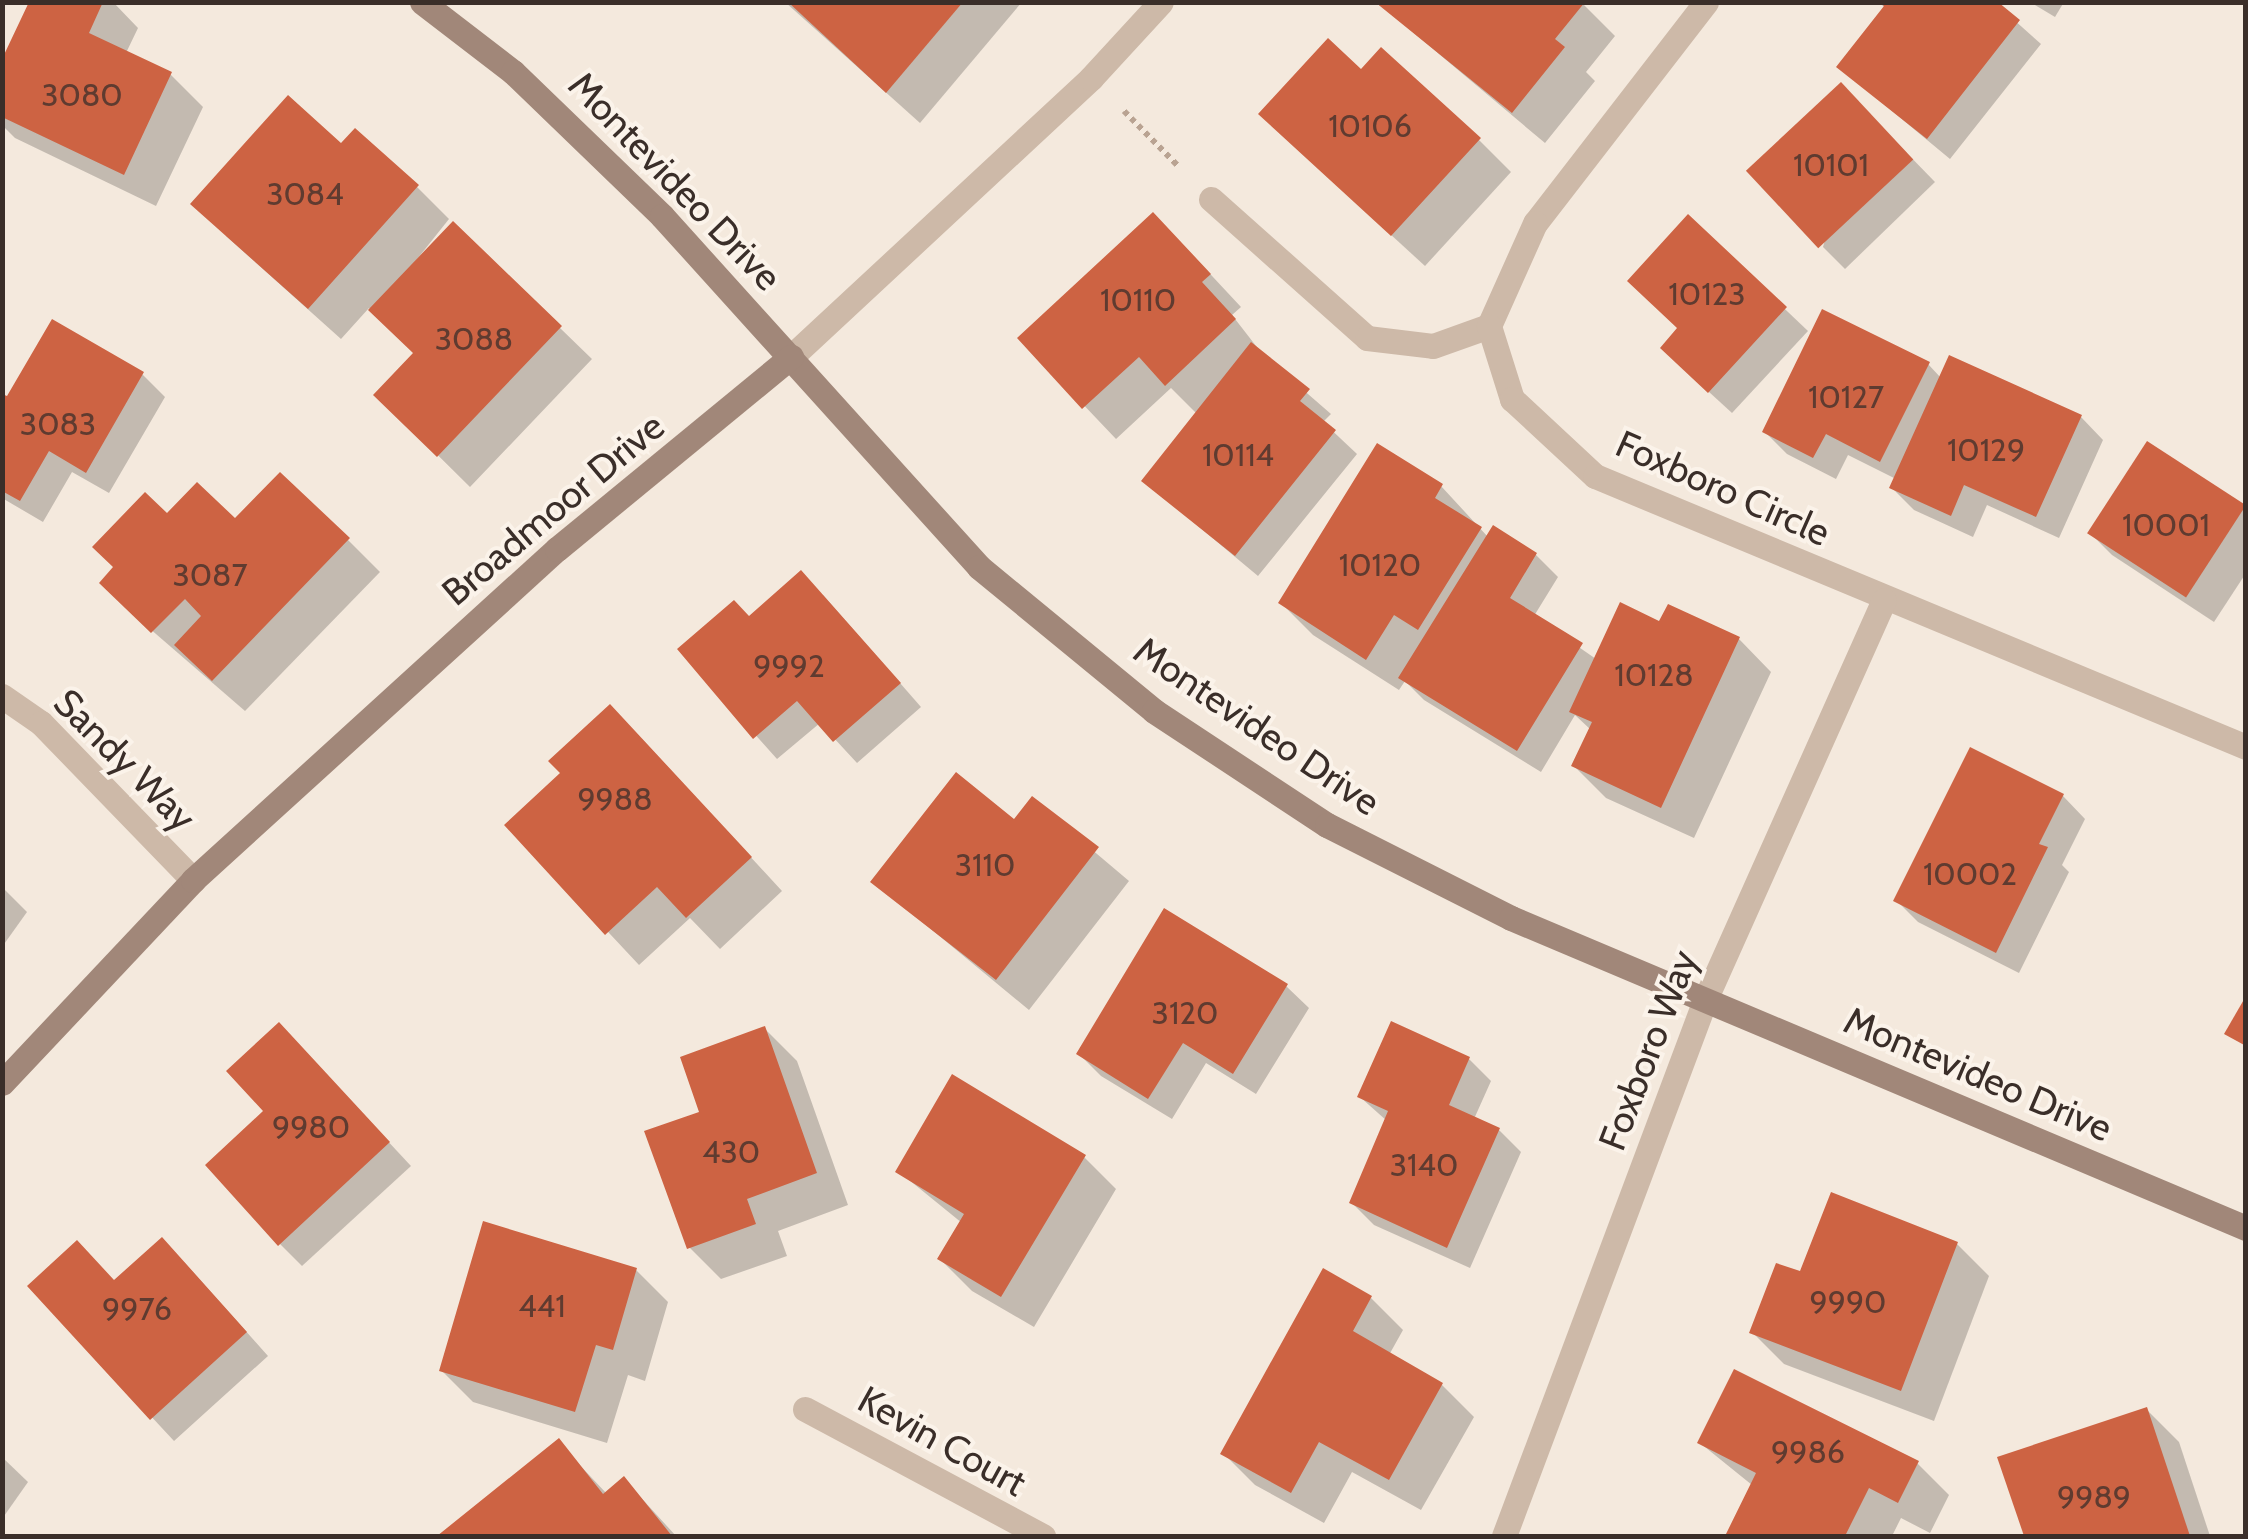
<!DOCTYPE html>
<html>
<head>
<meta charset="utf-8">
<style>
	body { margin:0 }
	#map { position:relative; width:2248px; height:1539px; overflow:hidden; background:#f4e9dd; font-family:Cabin,sans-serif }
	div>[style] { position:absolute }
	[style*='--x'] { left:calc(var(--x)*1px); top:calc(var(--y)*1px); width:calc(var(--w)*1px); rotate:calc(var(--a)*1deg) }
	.shadow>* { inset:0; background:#0003 }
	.building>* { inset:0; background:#cd6343; transform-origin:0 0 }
	.path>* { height:6px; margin-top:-3px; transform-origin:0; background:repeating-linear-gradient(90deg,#b9a392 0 5px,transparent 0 10px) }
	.lane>* { height:25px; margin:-12.5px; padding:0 12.5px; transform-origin:12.5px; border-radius:12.5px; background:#cdb9a8 }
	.street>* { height:25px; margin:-12.5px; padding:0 12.5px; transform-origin:12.5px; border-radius:12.5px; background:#cdb9a8 }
	.secondary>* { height:25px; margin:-12.5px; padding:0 12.5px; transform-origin:12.5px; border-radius:12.5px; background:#a18779 }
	span { translate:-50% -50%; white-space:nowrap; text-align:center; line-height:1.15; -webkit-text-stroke:8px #fbf3ea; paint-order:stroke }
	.number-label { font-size:32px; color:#5f3b30 }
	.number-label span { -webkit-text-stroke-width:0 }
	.street-label { font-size:38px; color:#3a2e29 }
	.frame { position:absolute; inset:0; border:5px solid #3a2e29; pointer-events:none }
</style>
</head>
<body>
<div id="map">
	<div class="shadow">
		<div style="clip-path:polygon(32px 2px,113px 2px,138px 28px,126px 53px,171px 75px,203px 107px,156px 206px,15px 138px,2px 125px,2px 65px)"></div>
		<div style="clip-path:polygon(785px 2px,1022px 2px,920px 123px)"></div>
		<div style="clip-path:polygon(1377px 2px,1581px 2px,1615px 36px,1586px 72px,1595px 81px,1545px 143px)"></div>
		<div style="clip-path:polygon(1879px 2px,1994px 2px,2041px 44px,1950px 159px,1839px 67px,1885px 8px)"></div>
		<div style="clip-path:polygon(2030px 2px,2064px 2px,2055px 17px)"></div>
		<div style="clip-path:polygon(1361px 73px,1479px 140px,1511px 172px,1425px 266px,1294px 146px)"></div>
		<div style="clip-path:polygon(1863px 108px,1935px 182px,1845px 269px,1823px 247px)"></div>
		<div style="clip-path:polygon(341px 147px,417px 187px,449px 219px,402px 278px,560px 328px,592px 359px,470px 487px,377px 395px,416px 354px,369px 308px,341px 339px,226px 236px)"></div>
		<div style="clip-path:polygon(1689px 218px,1808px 331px,1732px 413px,1685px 370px,1680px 329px)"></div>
		<div style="clip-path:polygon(1185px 247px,1241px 307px,1232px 315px,1263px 355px,1331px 414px,1323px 422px,1357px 454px,1258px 576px,1144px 481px,1197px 414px,1171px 388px,1116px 439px,1020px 338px)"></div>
		<div style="clip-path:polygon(1928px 364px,1941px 378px,2081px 417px,2103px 440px,2059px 538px,1987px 505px,1973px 537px,1914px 510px,1892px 488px,1896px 479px,1848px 455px,1836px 479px,1787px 454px,1765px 432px)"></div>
		<div style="clip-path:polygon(142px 374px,165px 397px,109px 493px,72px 472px,43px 522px,2px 498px,2px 397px)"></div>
		<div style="clip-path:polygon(2147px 444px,2246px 509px,2246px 573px,2214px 622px,2112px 555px,2090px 533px)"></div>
		<div style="clip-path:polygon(1441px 486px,1488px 537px,1536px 555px,1558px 577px,1534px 616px,1596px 659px,1660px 624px,1739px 639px,1771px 672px,1694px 838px,1606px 798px,1574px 766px,1591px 730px,1575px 715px,1541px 772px,1424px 700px,1405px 681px,1399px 690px,1313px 635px,1281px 603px)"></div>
		<div style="clip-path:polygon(167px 516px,348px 540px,380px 572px,245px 711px,134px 615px)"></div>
		<div style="clip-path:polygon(823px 595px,921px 707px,857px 763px,820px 723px,777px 759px,680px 650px)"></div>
		<div style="clip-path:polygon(642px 739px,782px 891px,720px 949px,690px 918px,639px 965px,508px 825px)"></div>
		<div style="clip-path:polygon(1971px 750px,2063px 796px,2085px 819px,2062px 865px,2069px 872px,2019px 973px,1918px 922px,1896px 900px)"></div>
		<div style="clip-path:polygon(1032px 799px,1129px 881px,1029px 1010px,874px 882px,1015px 822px)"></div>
		<div style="clip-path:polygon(2px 887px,27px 912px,2px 947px)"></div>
		<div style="clip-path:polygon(1286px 986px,1309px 1008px,1256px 1094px,1206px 1063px,1172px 1119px,1101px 1076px,1079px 1054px)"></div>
		<div style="clip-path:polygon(765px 1029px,797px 1061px,848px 1205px,778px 1231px,787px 1256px,721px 1279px,689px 1247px,703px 1114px)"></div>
		<div style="clip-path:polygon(301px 1048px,411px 1166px,302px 1266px,280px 1244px,267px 1111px)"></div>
		<div style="clip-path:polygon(1469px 1059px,1491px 1081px,1474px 1119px,1499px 1130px,1521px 1152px,1470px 1268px,1374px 1225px,1352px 1203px,1387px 1121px,1360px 1097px)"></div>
		<div style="clip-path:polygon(1084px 1157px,1116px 1189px,1034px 1327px,972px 1291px,940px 1259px,962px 1223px,898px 1171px)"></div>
		<div style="clip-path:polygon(1957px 1244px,1989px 1276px,1934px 1421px,1784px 1364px,1752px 1332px)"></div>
		<div style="clip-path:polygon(184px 1262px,268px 1356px,174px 1441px,30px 1286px,115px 1283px)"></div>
		<div style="clip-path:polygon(636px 1270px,668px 1302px,645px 1381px,628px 1375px,607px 1443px,473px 1402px,441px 1370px)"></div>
		<div style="clip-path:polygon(1371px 1298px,1403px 1330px,1389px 1355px,1442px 1385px,1474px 1417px,1421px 1510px,1352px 1472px,1324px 1523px,1255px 1485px,1223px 1453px)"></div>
		<div style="clip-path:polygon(2146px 1409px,2179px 1442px,2210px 1536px,2027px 1536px,2000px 1459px)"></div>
		<div style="clip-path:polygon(558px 1442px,607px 1494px,624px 1479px,676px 1536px,444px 1536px)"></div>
		<div style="clip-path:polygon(1700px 1443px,1917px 1463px,1949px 1495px,1930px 1533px,1901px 1518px,1892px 1536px,1727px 1536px,1752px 1485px)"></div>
		<div style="clip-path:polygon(2px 1457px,28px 1482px,2px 1519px)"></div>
	</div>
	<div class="building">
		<div style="clip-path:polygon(29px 2px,103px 2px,89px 33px,172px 72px,124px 175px,2px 117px,2px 59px)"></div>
		<div style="clip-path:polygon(788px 2px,963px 2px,886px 93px)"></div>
		<div style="clip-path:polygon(1375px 2px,1585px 2px,1555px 39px,1565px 47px,1512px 113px)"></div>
		<div style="clip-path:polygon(1880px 2px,1998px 2px,2020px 20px,1927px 139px,1836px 67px,1884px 6px)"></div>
		<div style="clip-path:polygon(1328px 38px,1361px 69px,1381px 47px,1481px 138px,1391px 236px,1258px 114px)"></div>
		<div style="left:1841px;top:82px;width:106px;height:130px;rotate:47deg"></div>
		<div style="clip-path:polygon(288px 95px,341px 143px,355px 128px,419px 185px,308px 309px,190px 204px)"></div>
		<div style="clip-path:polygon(1153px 212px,1211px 274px,1202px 282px,1236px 319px,1165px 386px,1139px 357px,1082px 409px,1017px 338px)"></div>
		<div style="clip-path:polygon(1688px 214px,1787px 307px,1708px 393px,1660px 348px,1677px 328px,1627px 281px)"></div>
		<div style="clip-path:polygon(453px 221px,562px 326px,437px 457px,373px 395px,413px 353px,368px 310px)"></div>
		<div style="clip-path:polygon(1822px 309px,1930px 362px,1880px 462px,1826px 434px,1813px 458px,1762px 432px)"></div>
		<div style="clip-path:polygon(52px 319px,144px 372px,86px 473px,49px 451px,20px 501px,2px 491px,2px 394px,7px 396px)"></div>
		<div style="clip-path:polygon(1251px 342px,1310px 389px,1300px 401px,1336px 430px,1235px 556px,1141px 481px)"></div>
		<div style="clip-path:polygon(1949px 355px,2082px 415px,2036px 517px,1964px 485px,1951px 516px,1889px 488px)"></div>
		<div style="left:2147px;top:441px;width:118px;height:110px;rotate:33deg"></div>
		<div style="clip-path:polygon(1377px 443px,1443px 484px,1435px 498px,1482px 527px,1418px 630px,1394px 615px,1366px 660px,1278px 603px)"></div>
		<div style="clip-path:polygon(280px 472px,350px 538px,212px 681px,174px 645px,201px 616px,185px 599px,151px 633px,99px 583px,113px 567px,92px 547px,145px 492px,167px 513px,197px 482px,235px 518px)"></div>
		<div style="clip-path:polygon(1493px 525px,1537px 553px,1510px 598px,1583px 643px,1517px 751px,1398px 678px)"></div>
		<div style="clip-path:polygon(801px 570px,901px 683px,833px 742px,797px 701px,753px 739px,677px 649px,734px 600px,749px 616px)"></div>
		<div style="clip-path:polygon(1620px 602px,1659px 621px,1668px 604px,1740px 637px,1661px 808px,1571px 766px,1592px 722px,1569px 712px)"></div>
		<div style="clip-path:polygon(610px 704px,752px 857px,686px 918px,657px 887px,605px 935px,504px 825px,560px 773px,548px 761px)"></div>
		<div style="clip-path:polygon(1970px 747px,2064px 794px,2039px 844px,2048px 847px,1996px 953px,1893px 901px)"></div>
		<div style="clip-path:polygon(956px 772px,1014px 819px,1032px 796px,1099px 847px,996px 980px,870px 882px)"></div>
		<div style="clip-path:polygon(1164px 908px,1288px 984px,1233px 1074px,1183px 1043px,1148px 1099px,1076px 1054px)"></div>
		<div style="clip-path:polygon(2246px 996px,2246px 1046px,2224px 1034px)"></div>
		<div style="clip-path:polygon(1391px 1021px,1470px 1057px,1449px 1105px,1500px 1128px,1447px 1248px,1349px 1203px,1388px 1111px,1357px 1097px)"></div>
		<div style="clip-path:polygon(279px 1022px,390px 1142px,278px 1246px,205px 1165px,263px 1111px,226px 1071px)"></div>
		<div style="clip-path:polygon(765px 1026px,817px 1173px,747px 1199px,756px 1224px,687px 1249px,644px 1131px,699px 1112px,680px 1057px)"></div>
		<div style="clip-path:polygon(952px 1074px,1086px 1155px,1001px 1297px,937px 1259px,964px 1214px,895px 1172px)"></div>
		<div style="clip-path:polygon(1831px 1192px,1958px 1242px,1901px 1391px,1749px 1333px,1776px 1263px,1800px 1271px)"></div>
		<div style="clip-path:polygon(483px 1221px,637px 1268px,613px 1350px,596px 1345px,575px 1412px,439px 1371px)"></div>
		<div style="clip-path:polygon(162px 1237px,247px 1332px,150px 1420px,27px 1286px,77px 1240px,114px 1280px)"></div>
		<div style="clip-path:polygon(1323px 1268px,1372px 1296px,1353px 1331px,1443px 1383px,1389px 1480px,1319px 1442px,1291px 1493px,1220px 1454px)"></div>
		<div style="clip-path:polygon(1734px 1369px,1919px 1461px,1898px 1503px,1869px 1488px,1845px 1536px,1725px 1536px,1756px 1473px,1697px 1443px)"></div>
		<div style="clip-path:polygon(2147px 1407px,2190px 1536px,2024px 1536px,1997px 1457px)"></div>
		<div style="clip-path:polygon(559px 1438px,603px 1494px,624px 1476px,672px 1536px,437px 1536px)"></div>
	</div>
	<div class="path">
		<div style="--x:1124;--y:111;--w:77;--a:45.5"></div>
	</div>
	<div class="lane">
		<div style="--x:1211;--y:199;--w:209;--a:41.7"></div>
		<div style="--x:1367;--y:338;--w:66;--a:6.9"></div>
		<div style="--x:1433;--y:346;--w:59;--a:-19.7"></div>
	</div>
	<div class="street">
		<div style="--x:1706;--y:2;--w:279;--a:127.7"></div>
		<div style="--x:1535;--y:223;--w:113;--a:114.1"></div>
		<div style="--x:1489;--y:326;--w:77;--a:72.5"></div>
		<div style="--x:1512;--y:399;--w:113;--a:42.9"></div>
		<div style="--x:1595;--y:476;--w:705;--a:22.6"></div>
		<div style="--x:791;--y:357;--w:410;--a:-42.9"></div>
		<div style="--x:1091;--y:78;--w:103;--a:-47.4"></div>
		<div style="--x:2;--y:696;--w:47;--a:34.7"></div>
		<div style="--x:41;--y:723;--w:219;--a:45.9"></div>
		<div style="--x:805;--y:1409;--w:270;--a:28.1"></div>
		<div style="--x:1504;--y:1536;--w:572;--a:-69.44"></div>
		<div style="--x:1705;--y:1000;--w:438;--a:-65.9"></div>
	</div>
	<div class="secondary">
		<div style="--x:422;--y:2;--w:115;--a:37.6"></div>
		<div style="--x:513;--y:72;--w:207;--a:44"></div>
		<div style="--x:662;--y:216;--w:473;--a:47.9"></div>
		<div style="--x:979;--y:567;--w:227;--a:39.4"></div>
		<div style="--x:1154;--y:711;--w:207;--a:33.4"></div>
		<div style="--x:1327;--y:825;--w:206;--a:26.8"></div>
		<div style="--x:1511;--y:918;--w:798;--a:22.87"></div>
		<div style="--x:2;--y:1083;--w:279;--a:-46.7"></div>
		<div style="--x:193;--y:880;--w:492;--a:-42.3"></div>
		<div style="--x:557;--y:549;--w:303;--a:-39.4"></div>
	</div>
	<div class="number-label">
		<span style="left:82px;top:95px">3080</span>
		<span style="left:1370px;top:126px">10106</span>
		<span style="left:1831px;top:165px">10101</span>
		<span style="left:305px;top:194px">3084</span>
		<span style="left:1707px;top:294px">10123</span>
		<span style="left:1138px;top:300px">10110</span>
		<span style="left:474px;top:339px">3088</span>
		<span style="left:1846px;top:397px">10127</span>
		<span style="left:58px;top:424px">3083</span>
		<span style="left:1986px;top:450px">10129</span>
		<span style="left:1238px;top:455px">10114</span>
		<span style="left:2166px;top:525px">10001</span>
		<span style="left:1380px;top:565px">10120</span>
		<span style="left:210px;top:575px">3087</span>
		<span style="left:789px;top:666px">9992</span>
		<span style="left:1654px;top:675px">10128</span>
		<span style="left:615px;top:799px">9988</span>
		<span style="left:985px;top:865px">3110</span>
		<span style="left:1970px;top:874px">10002</span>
		<span style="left:1185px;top:1013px">3120</span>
		<span style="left:311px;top:1127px">9980</span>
		<span style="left:731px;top:1152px">430</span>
		<span style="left:1424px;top:1165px">3140</span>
		<span style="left:1848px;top:1302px">9990</span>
		<span style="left:542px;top:1306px">441</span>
		<span style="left:137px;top:1309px">9976</span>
		<span style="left:1808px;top:1452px">9986</span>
		<span style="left:2094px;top:1497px">9989</span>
	</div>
	<div class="street-label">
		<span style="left:675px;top:181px;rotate:46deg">Montevideo Drive</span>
		<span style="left:1723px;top:488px;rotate:24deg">Foxboro Circle</span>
		<span style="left:553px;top:509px;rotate:-40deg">Broadmoor Drive</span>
		<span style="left:1257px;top:726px;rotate:34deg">Montevideo Drive</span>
		<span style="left:125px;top:760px;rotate:45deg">Sandy Way</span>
		<span style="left:1648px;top:1050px;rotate:-69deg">Foxboro Way</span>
		<span style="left:1978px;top:1074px;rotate:23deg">Montevideo Drive</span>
		<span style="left:942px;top:1441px;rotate:29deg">Kevin Court</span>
	</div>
	<div class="frame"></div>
</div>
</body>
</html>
